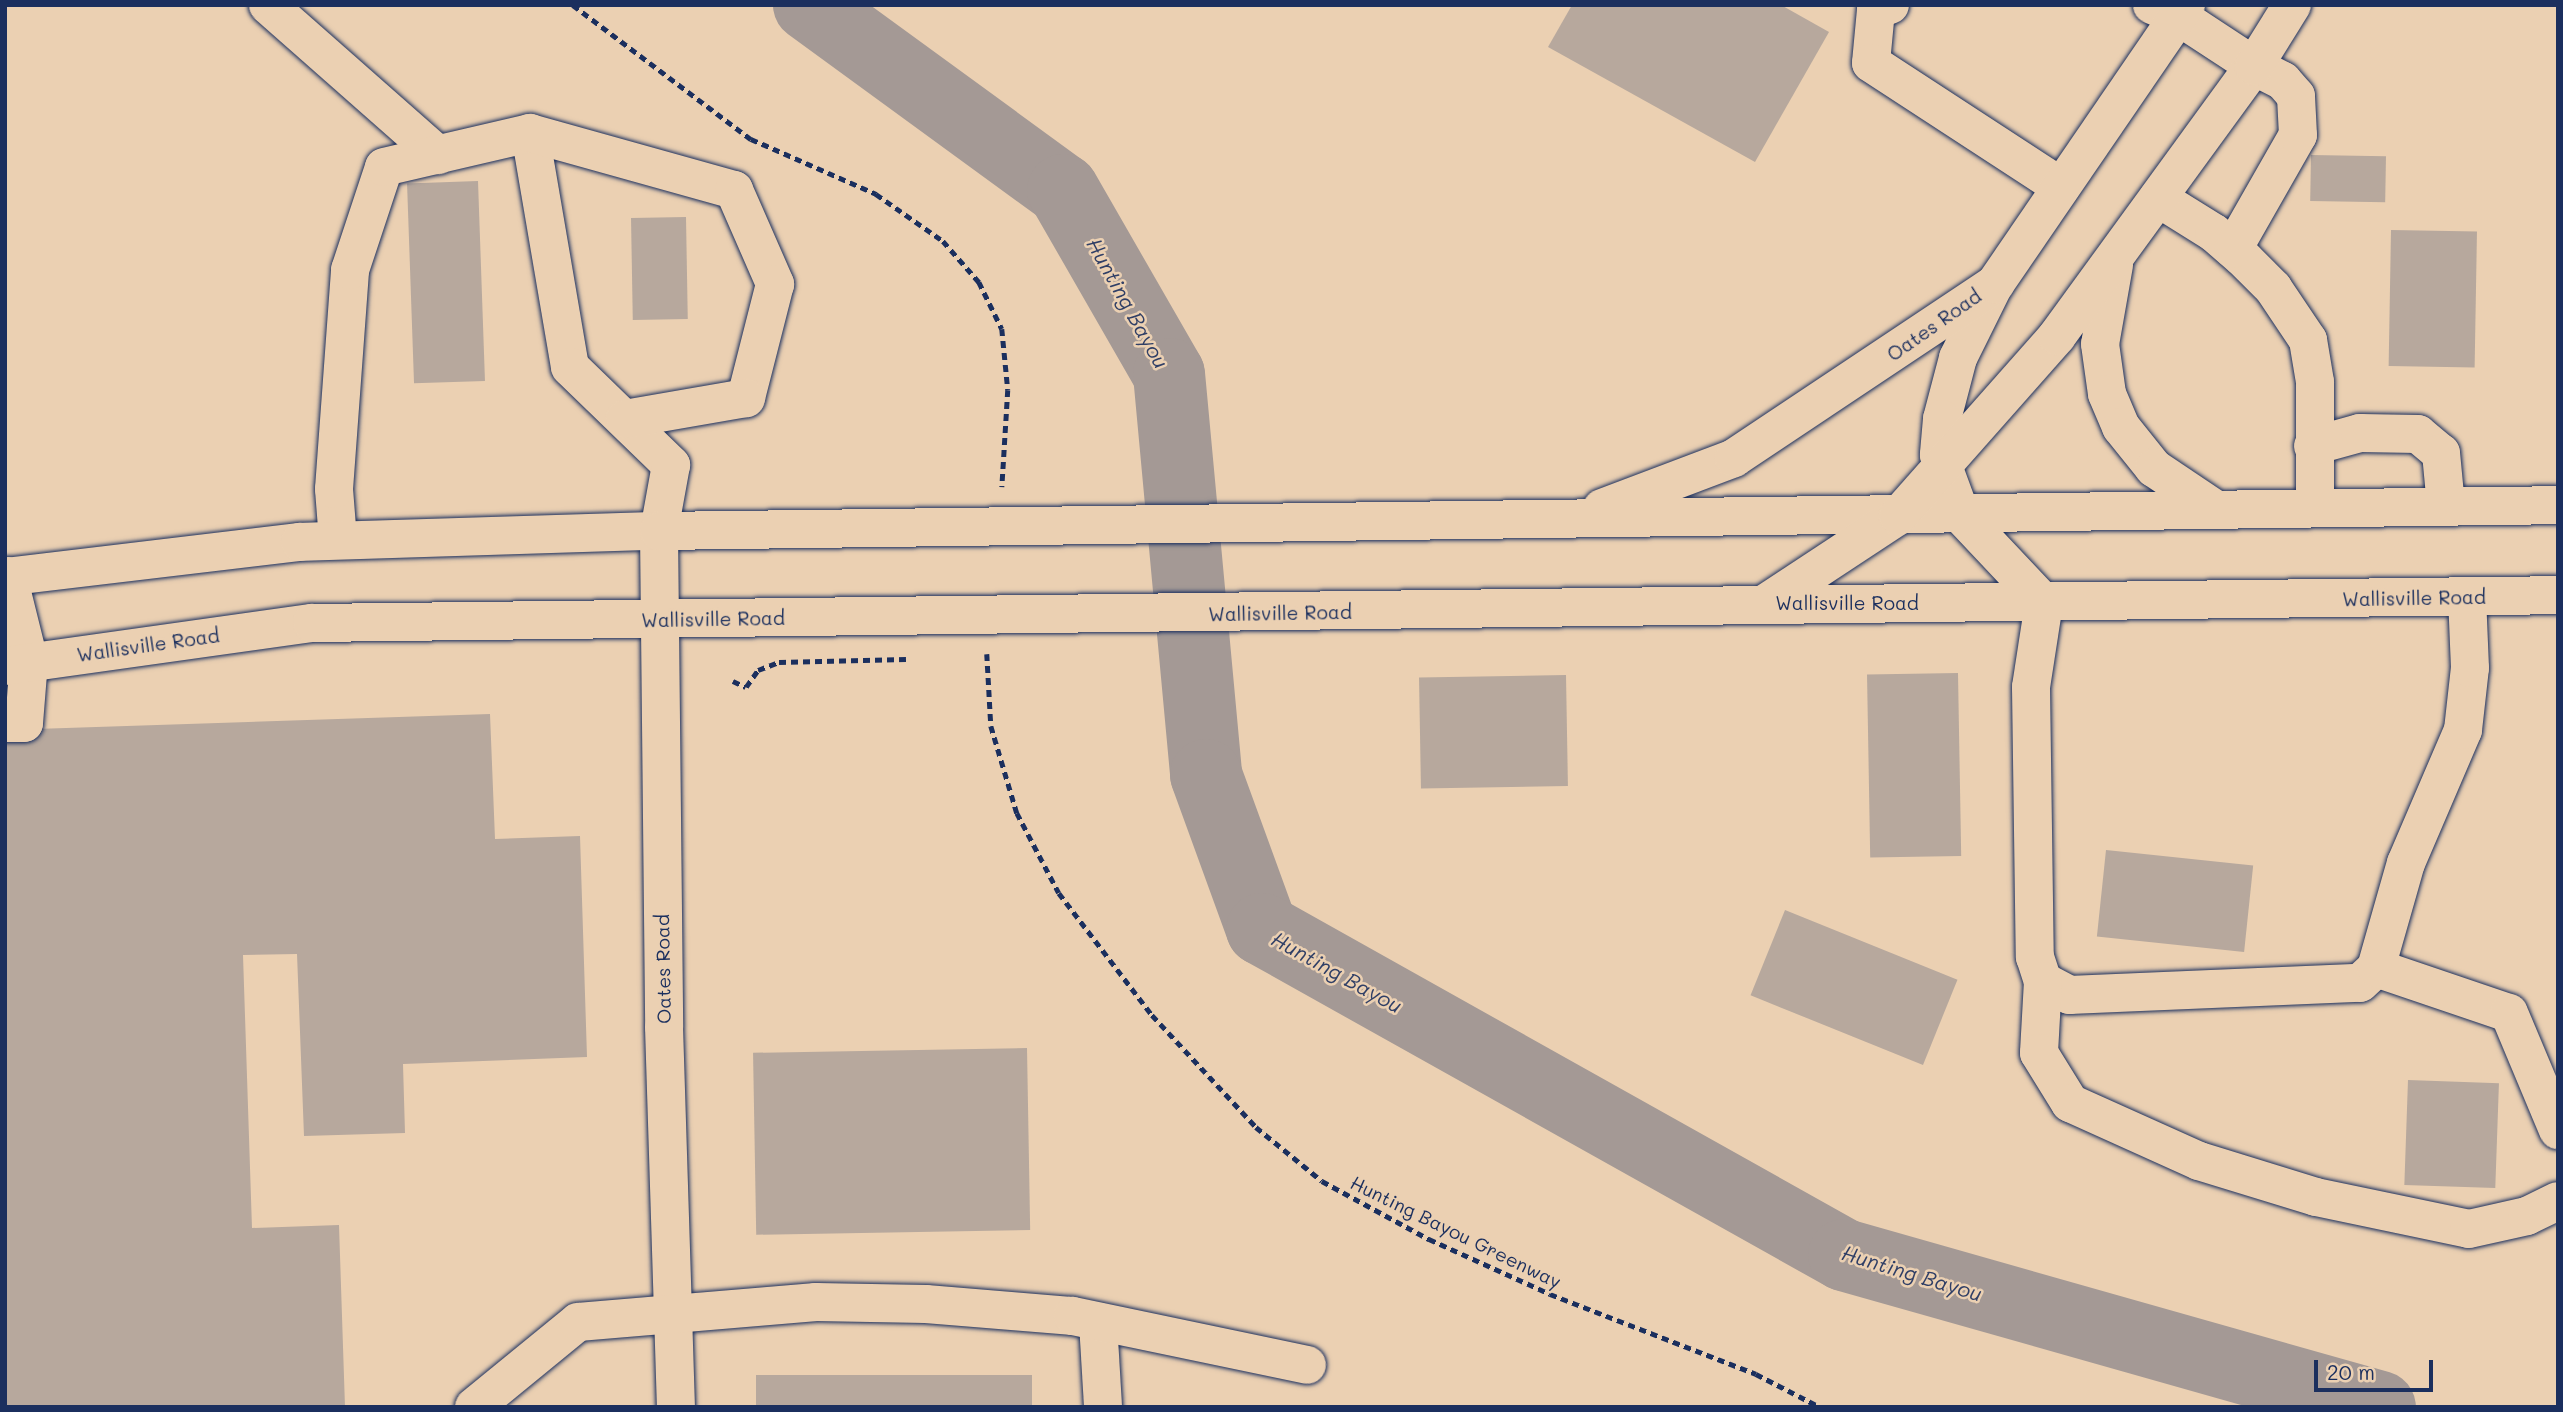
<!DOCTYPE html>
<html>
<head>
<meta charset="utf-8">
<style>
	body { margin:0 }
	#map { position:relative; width:2563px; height:1412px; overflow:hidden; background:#ebd0b2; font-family:Mali,sans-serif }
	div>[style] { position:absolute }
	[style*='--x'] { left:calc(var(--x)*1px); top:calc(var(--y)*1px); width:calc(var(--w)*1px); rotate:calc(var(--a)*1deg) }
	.river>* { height:72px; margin:-36px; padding:0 36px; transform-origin:36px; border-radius:36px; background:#a49995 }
	.building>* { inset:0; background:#b7a89d; transform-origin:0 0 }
	.path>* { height:4.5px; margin-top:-2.25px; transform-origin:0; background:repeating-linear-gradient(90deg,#1b2f5e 0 7px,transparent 0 12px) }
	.roads { filter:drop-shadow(0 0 2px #1b2f5e) drop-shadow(0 0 2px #1b2f5e) }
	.minor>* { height:38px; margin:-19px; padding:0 19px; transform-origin:19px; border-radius:19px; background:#ebd0b2 }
	.major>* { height:38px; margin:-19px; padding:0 19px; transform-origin:19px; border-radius:19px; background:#ebd0b2 }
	span { translate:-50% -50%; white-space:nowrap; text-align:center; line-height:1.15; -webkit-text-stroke:5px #ebd0b2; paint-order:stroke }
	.street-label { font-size:19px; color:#1b2f5e }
	.water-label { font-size:21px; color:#303f66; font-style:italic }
	.frame { position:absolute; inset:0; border:7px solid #1b2f5e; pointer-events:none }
	.scale { position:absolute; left:2314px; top:1360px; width:119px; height:32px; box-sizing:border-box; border:4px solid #1b2f5e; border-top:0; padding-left:9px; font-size:21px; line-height:24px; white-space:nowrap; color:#1b2f5e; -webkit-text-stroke:5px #ebd0b2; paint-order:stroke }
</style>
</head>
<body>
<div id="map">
	<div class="river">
		<div style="--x:809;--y:5;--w:314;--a:36.1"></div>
		<div style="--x:1063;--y:190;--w:212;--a:60.1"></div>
		<div style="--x:1169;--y:374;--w:403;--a:84.7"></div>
		<div style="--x:1206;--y:775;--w:164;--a:70"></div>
		<div style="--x:1262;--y:929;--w:667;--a:29.25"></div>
		<div style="--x:1844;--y:1255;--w:557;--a:15.83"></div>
	</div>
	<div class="building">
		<div style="clip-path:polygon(1572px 5px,1781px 5px,1829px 32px,1755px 162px,1548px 47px)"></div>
		<div style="left:2311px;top:155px;width:75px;height:46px;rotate:1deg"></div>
		<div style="left:478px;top:181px;width:200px;height:71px;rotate:88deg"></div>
		<div style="left:686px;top:217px;width:102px;height:55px;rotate:89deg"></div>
		<div style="left:2391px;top:230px;width:86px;height:136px;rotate:1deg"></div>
		<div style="left:1958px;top:673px;width:183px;height:91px;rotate:89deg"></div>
		<div style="left:1566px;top:675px;width:111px;height:147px;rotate:89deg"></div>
		<div style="clip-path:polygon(490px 714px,495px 839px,580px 836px,587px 1057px,403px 1064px,405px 1133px,304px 1136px,297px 954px,243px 955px,252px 1228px,339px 1225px,345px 1407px,5px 1407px,5px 730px)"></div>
		<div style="left:2106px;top:850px;width:148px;height:87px;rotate:6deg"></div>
		<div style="left:1785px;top:910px;width:186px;height:92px;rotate:22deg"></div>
		<div style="left:1027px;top:1048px;width:182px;height:274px;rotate:89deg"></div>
		<div style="left:2408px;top:1080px;width:91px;height:105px;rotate:2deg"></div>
		<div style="left:1032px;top:1375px;width:32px;height:276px;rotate:90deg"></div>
	</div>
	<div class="path">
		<div style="--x:573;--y:5;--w:223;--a:37"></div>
		<div style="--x:751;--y:139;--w:137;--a:23.7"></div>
		<div style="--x:876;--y:194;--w:82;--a:35"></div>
		<div style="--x:943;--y:241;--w:55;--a:48.7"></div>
		<div style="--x:979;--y:282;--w:52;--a:63.9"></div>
		<div style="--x:1002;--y:329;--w:61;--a:84.4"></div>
		<div style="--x:1008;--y:390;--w:97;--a:93.5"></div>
		<div style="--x:987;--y:654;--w:72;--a:86.8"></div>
		<div style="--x:991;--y:726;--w:91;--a:73.4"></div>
		<div style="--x:1017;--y:813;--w:90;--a:62.3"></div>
		<div style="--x:1059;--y:893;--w:153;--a:52.7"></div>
		<div style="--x:1152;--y:1015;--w:153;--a:47.1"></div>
		<div style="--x:1256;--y:1127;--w:85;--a:39.3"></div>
		<div style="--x:1322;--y:1181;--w:122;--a:28.5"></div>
		<div style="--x:1429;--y:1239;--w:133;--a:24.4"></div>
		<div style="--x:1550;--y:1294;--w:221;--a:21.2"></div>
		<div style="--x:1756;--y:1374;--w:72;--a:27.3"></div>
		<div style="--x:733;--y:681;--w:14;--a:25"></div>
		<div style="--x:746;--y:687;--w:21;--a:-55"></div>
		<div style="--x:758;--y:670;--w:22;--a:-21"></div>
		<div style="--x:779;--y:662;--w:127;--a:-1.4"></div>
	</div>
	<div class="roads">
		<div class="minor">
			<div style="--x:268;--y:5;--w:227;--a:41.4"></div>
			<div style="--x:1890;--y:5;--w:15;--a:160"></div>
			<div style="--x:1876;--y:10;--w:53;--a:95.4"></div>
			<div style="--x:1871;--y:63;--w:227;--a:33.1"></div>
			<div style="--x:2152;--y:5;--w:28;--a:23"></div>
			<div style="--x:530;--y:133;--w:237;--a:80.3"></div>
			<div style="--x:570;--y:367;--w:141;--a:44.1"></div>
			<div style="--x:671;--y:465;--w:67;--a:100.3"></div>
			<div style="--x:659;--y:531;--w:496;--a:89.4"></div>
			<div style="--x:664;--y:1027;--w:380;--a:88.2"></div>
			<div style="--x:2158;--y:198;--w:66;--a:32"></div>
			<div style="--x:2214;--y:233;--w:37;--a:41"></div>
			<div style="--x:2242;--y:257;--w:44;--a:45"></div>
			<div style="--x:2273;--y:288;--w:63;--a:56.1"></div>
			<div style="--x:2308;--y:340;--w:43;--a:80.5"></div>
			<div style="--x:2315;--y:382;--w:125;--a:90"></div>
			<div style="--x:2233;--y:249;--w:131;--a:-60.3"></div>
			<div style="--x:2298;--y:135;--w:39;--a:-93"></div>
			<div style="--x:2296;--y:96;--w:20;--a:-131"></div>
			<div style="--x:2283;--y:81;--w:33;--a:-153"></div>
			<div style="--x:2313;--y:446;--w:49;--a:-15.5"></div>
			<div style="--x:2360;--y:433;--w:58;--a:1"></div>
			<div style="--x:2418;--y:434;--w:30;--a:40"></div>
			<div style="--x:2441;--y:453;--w:53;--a:84.6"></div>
			<div style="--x:338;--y:540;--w:51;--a:-94.5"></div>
			<div style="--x:334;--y:489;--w:220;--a:-85.8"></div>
			<div style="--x:350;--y:270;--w:108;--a:-71.7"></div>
			<div style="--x:384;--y:167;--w:150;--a:-13.1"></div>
			<div style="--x:530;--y:133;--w:212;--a:15.6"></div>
			<div style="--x:734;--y:190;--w:103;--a:66.4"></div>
			<div style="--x:775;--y:284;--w:118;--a:104.3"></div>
			<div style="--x:746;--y:398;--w:123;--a:170.2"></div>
			<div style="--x:2044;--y:603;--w:85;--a:98.8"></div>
			<div style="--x:2031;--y:687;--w:270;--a:89.2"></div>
			<div style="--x:2035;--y:957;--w:25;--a:72"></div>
			<div style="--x:2043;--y:981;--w:30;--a:28"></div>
			<div style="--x:2069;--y:995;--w:291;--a:-2.4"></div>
			<div style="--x:2360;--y:983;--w:22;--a:-43"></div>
			<div style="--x:2376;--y:968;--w:109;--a:-74.1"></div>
			<div style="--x:2406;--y:863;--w:145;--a:-66.8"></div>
			<div style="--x:2463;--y:730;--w:62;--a:-83.6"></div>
			<div style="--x:2470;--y:668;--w:71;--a:-92.4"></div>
			<div style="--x:5;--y:723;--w:19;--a:0"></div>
			<div style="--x:24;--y:723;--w:62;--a:-85.4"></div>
			<div style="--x:2376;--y:968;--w:140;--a:18.7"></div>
			<div style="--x:2509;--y:1013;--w:127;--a:67.3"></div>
			<div style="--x:2043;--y:981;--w:72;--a:93.2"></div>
			<div style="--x:2039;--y:1053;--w:59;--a:58.2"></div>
			<div style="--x:2070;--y:1103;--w:141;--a:24.2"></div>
			<div style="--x:2199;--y:1161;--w:122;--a:17.1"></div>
			<div style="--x:2316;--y:1197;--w:156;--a:11.8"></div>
			<div style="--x:2469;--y:1229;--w:59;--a:-12.6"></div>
			<div style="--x:2527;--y:1216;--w:34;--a:-26"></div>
			<div style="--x:1098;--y:1322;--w:85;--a:86.6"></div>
			<div style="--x:474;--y:1407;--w:134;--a:-39.3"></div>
			<div style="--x:578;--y:1322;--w:239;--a:-4.8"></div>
			<div style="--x:816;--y:1302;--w:110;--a:1"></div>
			<div style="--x:926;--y:1304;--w:147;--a:4.7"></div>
			<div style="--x:1073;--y:1316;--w:239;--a:11.8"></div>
		</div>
		<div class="major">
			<div style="--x:2178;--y:16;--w:91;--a:33.3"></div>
			<div style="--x:2114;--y:265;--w:80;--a:100"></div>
			<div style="--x:2100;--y:344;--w:50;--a:82"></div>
			<div style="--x:2107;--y:394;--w:36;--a:67"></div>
			<div style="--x:2121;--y:427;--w:53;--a:51.2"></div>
			<div style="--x:2154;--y:468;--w:73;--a:33.9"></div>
			<div style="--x:1994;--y:285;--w:81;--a:116.3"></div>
			<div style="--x:1958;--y:358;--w:63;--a:104.7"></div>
			<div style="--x:1942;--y:419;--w:36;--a:95"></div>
			<div style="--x:1939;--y:455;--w:64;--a:69.9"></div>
			<div style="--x:1961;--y:515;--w:121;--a:46.7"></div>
			<div style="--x:1602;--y:508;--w:141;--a:-20.7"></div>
			<div style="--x:1734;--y:458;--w:314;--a:-33.7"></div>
			<div style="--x:1995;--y:284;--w:338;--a:-55.6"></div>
			<div style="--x:8;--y:576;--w:88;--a:76.1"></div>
			<div style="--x:5;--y:577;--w:297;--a:-6.8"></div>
			<div style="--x:300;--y:542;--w:359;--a:-1.8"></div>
			<div style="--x:659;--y:531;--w:1899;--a:-0.78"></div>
			<div style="--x:1766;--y:603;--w:158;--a:-33.4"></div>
			<div style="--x:1898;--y:516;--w:240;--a:-48.5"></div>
			<div style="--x:2057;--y:336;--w:334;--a:-53.9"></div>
			<div style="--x:2254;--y:66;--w:72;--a:-58.1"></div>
			<div style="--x:5;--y:666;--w:310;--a:-8"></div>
			<div style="--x:312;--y:623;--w:2246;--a:-0.71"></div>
		</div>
	</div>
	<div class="street-label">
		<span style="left:1934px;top:325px;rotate:-35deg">Oates Road</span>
		<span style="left:2414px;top:598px;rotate:-1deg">Wallisville Road</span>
		<span style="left:1847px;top:603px">Wallisville Road</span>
		<span style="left:1280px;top:613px;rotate:-1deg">Wallisville Road</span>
		<span style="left:713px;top:619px;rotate:-1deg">Wallisville Road</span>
		<span style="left:148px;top:645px;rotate:-8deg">Wallisville Road</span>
		<span style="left:663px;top:969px;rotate:-91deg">Oates Road</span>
		<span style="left:1456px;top:1232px;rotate:26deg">Hunting Bayou Greenway</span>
	</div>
	<div class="water-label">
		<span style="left:1128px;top:303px;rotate:61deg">Hunting Bayou</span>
		<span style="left:1337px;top:972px;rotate:29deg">Hunting Bayou</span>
		<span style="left:1912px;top:1273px;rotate:17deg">Hunting Bayou</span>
	</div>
	<div class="frame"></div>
	<div class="scale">20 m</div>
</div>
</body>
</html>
